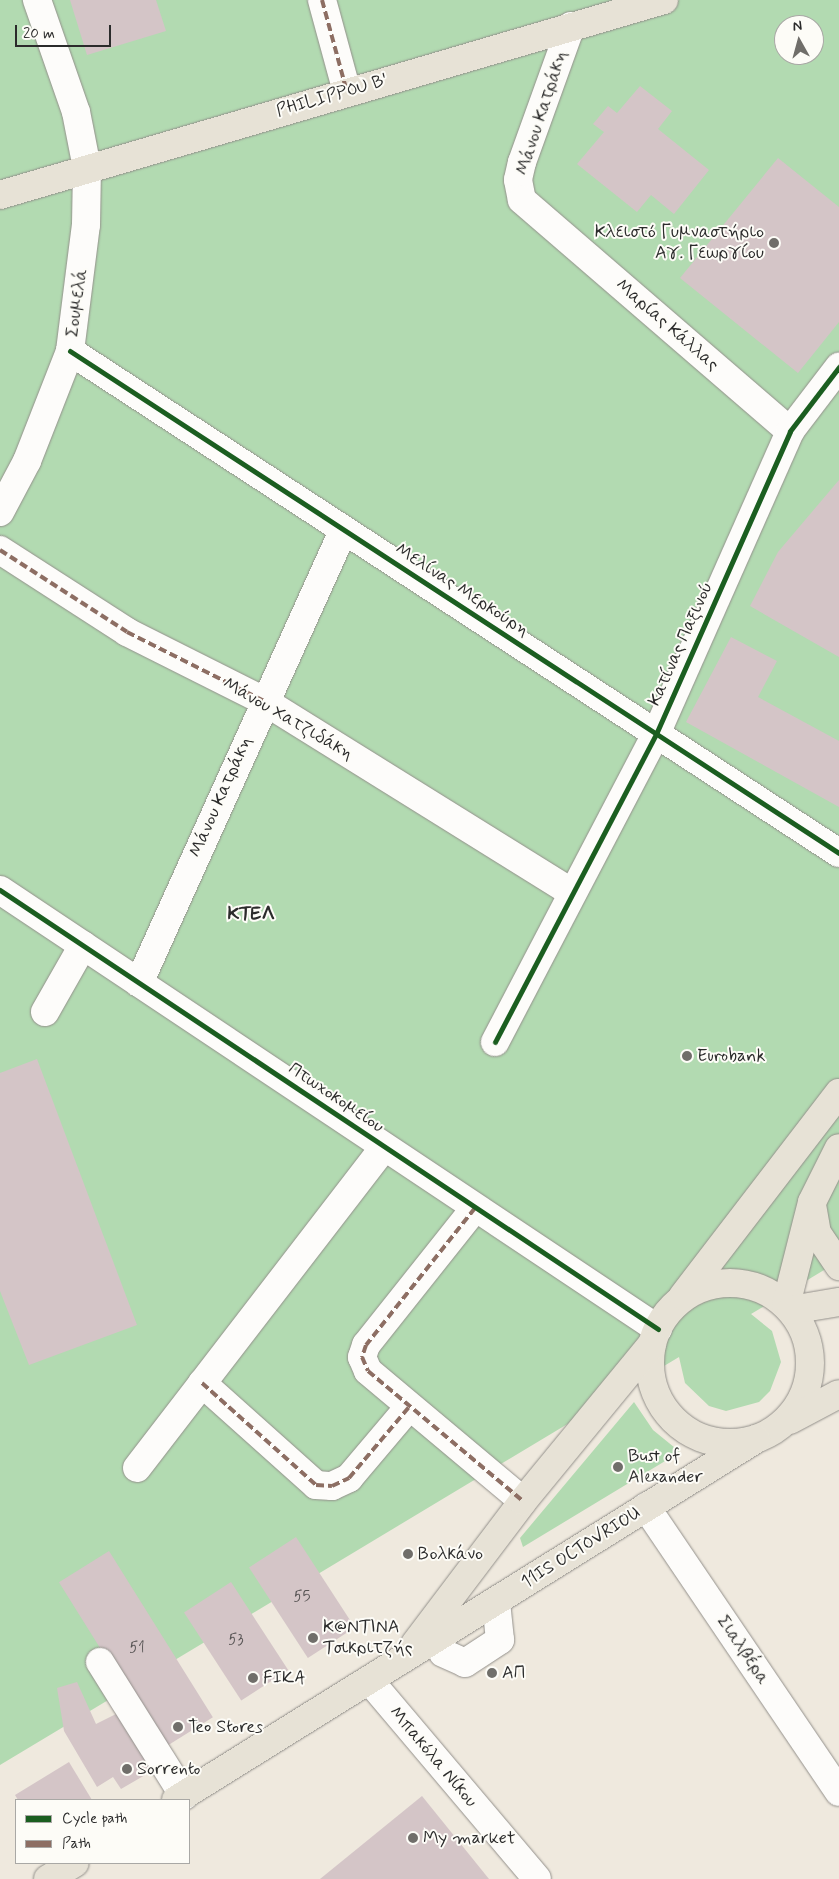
<!DOCTYPE html>
<html>
<head>
<meta charset="utf-8">
<style>
	body { margin:0 }
	#map { position:relative; width:839px; height:1879px; overflow:hidden; background:#efe9de; font-family:Mynerve,sans-serif }
	div>[style] { position:absolute }
	[style*='--x'] { left:calc(var(--x)*1px); top:calc(var(--y)*1px); width:calc(var(--w)*1px); rotate:calc(var(--a)*1deg) }
	.green>* { inset:0; background:#b2dab1 }
	.building>* { inset:0; background:#d4c5c7; transform-origin:0 0 }
	.roads { filter:drop-shadow(0 0 1px #93908b) drop-shadow(0 0 1px #93908b) }
	.minor>* { height:28px; margin:-14px; padding:0 14px; transform-origin:14px; border-radius:14px; background:#fdfcfa }
	.major>* { height:28px; margin:-14px; padding:0 14px; transform-origin:14px; border-radius:14px; background:#e7e2d6 }
	.major>.ring { margin:-14px; padding:0; box-sizing:content-box; background:none; border:28px solid #e7e2d6; border-radius:50% }
	.quiet>* { height:4px; margin-top:-2px; transform-origin:0; background:repeating-linear-gradient(90deg,#8d6e63 0 8px,transparent 0 12px) }
	.cycleway>* { height:5px; margin:-2.5px; padding:0 2.5px; transform-origin:2.5px; border-radius:2.5px; background:#1b5e20 }
	.dots>* { width:14px; height:14px; translate:-50% -50%; box-sizing:border-box; border:2px solid #fdfcf7; border-radius:50% }
	span { translate:-50% -50%; white-space:nowrap; text-align:center; line-height:1.15; -webkit-text-stroke:4px #fdfcf7; paint-order:stroke }
	.number-label { font-size:15px; color:#555252 }
	.number-label span { -webkit-text-stroke-width:0 }
	.street-label { font-size:18px; color:#2b2b2b }
	.poi-label { font-size:18px; color:#2b2b2b }
	.right { translate:-100% -50%; text-align:right }
	.left { translate:0 -50%; text-align:left }
	.neighbourhood-label { font-size:19px; color:#2b2b2b; font-weight:700 }
	.legend { position:absolute; left:15px; top:1799px; width:175px; height:65px; box-sizing:border-box; background:#fdfcf7; border:1px solid #a9a8a5; margin:0; padding:6px 9px; list-style:none; font-size:15px; color:#2b2b2b }
	.legend li { display:flex; align-items:center; gap:10px; height:25px }
	.legend b { width:25px; border:1px solid #a9a8a5 }
	.north { position:absolute; left:774px; top:15px; width:50px; height:50px; box-sizing:border-box; background:#fdfcf7; border:1px solid #a9a8a5; border-radius:50%; rotate:353deg; font-size:14px; font-weight:700; line-height:20px; text-align:center; color:#2b2b2b }
	.north::after { content:''; display:block; margin:auto; width:18px; height:22px; background:#706e6a; clip-path:polygon(50% 0,100% 100%,50% 72%,0 100%) }
	.scale { position:absolute; left:15px; top:25px; width:96px; height:22px; box-sizing:border-box; border:2px solid #2b2b2b; border-top:0; padding-left:6px; font-size:15px; line-height:18px; white-space:nowrap; color:#2b2b2b; -webkit-text-stroke:4px #fdfcf7; paint-order:stroke }
</style>
</head>
<body>
<div id="map">
	<div class="green">
		<div style="clip-path:polygon(evenodd,0 0,839px 0,839px 1261px,751px 1314px,772px 1331px,781px 1362px,770px 1391px,759px 1402px,726px 1411px,709px 1406px,685px 1383px,679px 1357px,0 1765px,0 0,784px 25px,814px 25px,814px 55px,784px 55px,784px 25px)"></div>
		<div style="clip-path:polygon(634px 1402px,653px 1430px,680px 1452px,523px 1547px,520px 1538px)"></div>
	</div>
	<div class="building">
		<div style="clip-path:polygon(70px 0,156px 0,166px 31px,87px 55px)"></div>
		<div style="clip-path:polygon(640px 86px,672px 111px,658px 129px,709px 170px,674px 214px,651px 195px,637px 212px,577px 164px,604px 132px,593px 124px,608px 106px,617px 113px)"></div>
		<div style="clip-path:polygon(778px 158px,839px 207px,839px 322px,798px 373px,680px 278px)"></div>
		<div style="clip-path:polygon(839px 480px,839px 657px,750px 606px,778px 552px)"></div>
		<div style="clip-path:polygon(731px 637px,777px 661px,758px 697px,839px 741px,839px 807px,686px 722px)"></div>
		<div style="clip-path:polygon(37px 1059px,137px 1325px,29px 1365px,0 1291px,0 1073px)"></div>
		<div style="left:296px;top:1537px;width:108px;height:56px;rotate:57deg"></div>
		<div style="left:109px;top:1551px;width:196px;height:59px;rotate:58deg"></div>
		<div style="left:231px;top:1582px;width:105px;height:56px;rotate:57deg"></div>
		<div style="clip-path:polygon(77px 1682px,96px 1724px,116px 1714px,152px 1771px,121px 1789px,113px 1777px,97px 1787px,64px 1731px,57px 1688px)"></div>
		<div style="clip-path:polygon(69px 1762px,92px 1800px,18px 1800px,15px 1795px)"></div>
		<div style="clip-path:polygon(422px 1796px,489px 1879px,320px 1879px)"></div>
	</div>
	<div class="roads">
		<div class="minor">
			<div style="--x:322;--y:0;--w:95;--a:74.8"></div>
			<div style="--x:571;--y:26;--w:145;--a:109.8"></div>
			<div style="--x:522;--y:162;--w:18;--a:103"></div>
			<div style="--x:518;--y:180;--w:20;--a:79"></div>
			<div style="--x:522;--y:200;--w:354;--a:40.8"></div>
			<div style="--x:70;--y:351;--w:918;--a:33.14"></div>
			<div style="--x:0;--y:512;--w:58;--a:-62.1"></div>
			<div style="--x:27;--y:461;--w:118;--a:-68.6"></div>
			<div style="--x:70;--y:351;--w:127;--a:-82.8"></div>
			<div style="--x:86;--y:225;--w:57;--a:-89"></div>
			<div style="--x:87;--y:168;--w:57;--a:-101.1"></div>
			<div style="--x:76;--y:112;--w:119;--a:-109.2"></div>
			<div style="--x:0;--y:550;--w:151;--a:32.8"></div>
			<div style="--x:127;--y:632;--w:153;--a:26.7"></div>
			<div style="--x:264;--y:701;--w:363;--a:31.9"></div>
			<div style="--x:0;--y:890;--w:791;--a:33.71"></div>
			<div style="--x:139;--y:983;--w:497;--a:-65.7"></div>
			<div style="--x:45;--y:1012;--w:77;--a:-60.4"></div>
			<div style="--x:495;--y:1042;--w:348;--a:-62.4"></div>
			<div style="--x:656;--y:734;--w:331;--a:-66.1"></div>
			<div style="--x:790;--y:431;--w:81;--a:-52.6"></div>
			<div style="--x:475;--y:1208;--w:175;--a:128.5"></div>
			<div style="--x:366;--y:1345;--w:13;--a:108"></div>
			<div style="--x:362;--y:1357;--w:15;--a:67"></div>
			<div style="--x:368;--y:1371;--w:202;--a:40"></div>
			<div style="--x:202;--y:1383;--w:153;--a:41.8"></div>
			<div style="--x:316;--y:1485;--w:16;--a:4"></div>
			<div style="--x:332;--y:1486;--w:19;--a:-25"></div>
			<div style="--x:349;--y:1478;--w:93;--a:-49.8"></div>
			<div style="--x:137;--y:1468;--w:405;--a:-52.4"></div>
			<div style="--x:646;--y:1507;--w:344;--a:55.9"></div>
			<div style="--x:443;--y:1653;--w:24;--a:24"></div>
			<div style="--x:465;--y:1663;--w:42;--a:-33.3"></div>
			<div style="--x:500;--y:1640;--w:39;--a:-96"></div>
			<div style="--x:100;--y:1662;--w:158;--a:57.9"></div>
			<div style="--x:369;--y:1680;--w:260;--a:49.8"></div>
		</div>
		<div class="major">
			<div style="--x:0;--y:195;--w:692;--a:-16.37"></div>
			<div style="--x:812;--y:1205;--w:28;--a:80"></div>
			<div style="--x:817;--y:1233;--w:40;--a:56"></div>
			<div class="ring" style="left:650px;top:1283px;width:132px;height:132px"></div>
			<div style="--x:683;--y:1296;--w:256;--a:-52.5"></div>
			<div style="--x:786;--y:1305;--w:106;--a:-75.8"></div>
			<div style="--x:812;--y:1202;--w:60;--a:-63.4"></div>
			<div style="--x:791;--y:1310;--w:49;--a:-9.5"></div>
			<div style="--x:790;--y:1420;--w:55;--a:-28"></div>
			<div style="--x:415;--y:1644;--w:179;--a:-52.9"></div>
			<div style="--x:523;--y:1501;--w:203;--a:-50.6"></div>
			<div style="--x:176;--y:1800;--w:683;--a:-31.9"></div>
			<div style="--x:48;--y:1879;--w:31;--a:-31"></div>
		</div>
	</div>
	<div class="quiet">
		<div style="--x:322;--y:0;--w:95;--a:74.8"></div>
		<div style="--x:0;--y:550;--w:151;--a:32.8"></div>
		<div style="--x:127;--y:632;--w:153;--a:26.7"></div>
		<div style="--x:475;--y:1208;--w:175;--a:128.5"></div>
		<div style="--x:366;--y:1345;--w:13;--a:108"></div>
		<div style="--x:362;--y:1357;--w:15;--a:67"></div>
		<div style="--x:368;--y:1371;--w:202;--a:40"></div>
		<div style="--x:202;--y:1383;--w:153;--a:41.8"></div>
		<div style="--x:316;--y:1485;--w:16;--a:4"></div>
		<div style="--x:332;--y:1486;--w:19;--a:-25"></div>
		<div style="--x:349;--y:1478;--w:93;--a:-49.8"></div>
	</div>
	<div class="cycleway">
		<div style="--x:70;--y:351;--w:918;--a:33.14"></div>
		<div style="--x:0;--y:890;--w:791;--a:33.71"></div>
		<div style="--x:495;--y:1042;--w:348;--a:-62.4"></div>
		<div style="--x:656;--y:734;--w:331;--a:-66.1"></div>
		<div style="--x:790;--y:431;--w:81;--a:-52.6"></div>
	</div>
	<div class="dots">
		<div style="left:774px;top:243px;background:#706e6a"></div>
		<div style="left:687px;top:1056px;background:#706e6a"></div>
		<div style="left:618px;top:1467px;background:#706e6a"></div>
		<div style="left:408px;top:1554px;background:#706e6a"></div>
		<div style="left:313px;top:1638px;background:#706e6a"></div>
		<div style="left:492px;top:1673px;background:#706e6a"></div>
		<div style="left:253px;top:1678px;background:#706e6a"></div>
		<div style="left:178px;top:1727px;background:#706e6a"></div>
		<div style="left:127px;top:1769px;background:#706e6a"></div>
		<div style="left:413px;top:1838px;background:#706e6a"></div>
	</div>
	<div class="number-label">
		<span style="left:302px;top:1598px">55</span>
		<span style="left:236px;top:1641px">53</span>
		<span style="left:137px;top:1649px">51</span>
	</div>
	<div class="street-label">
		<span style="left:332px;top:96px;rotate:-16deg">PHILIPPOU B'</span>
		<span style="left:542px;top:113px;rotate:-72deg">Μάνου Κατράκη</span>
		<span style="left:77px;top:303px;rotate:-82deg">Σουμελά</span>
		<span style="left:667px;top:325px;rotate:41deg">Μαρίας Κάλλας</span>
		<span style="left:462px;top:590px;rotate:33deg">Μελίνας Μερκούρη</span>
		<span style="left:681px;top:644px;rotate:-66deg">Κατίνας Παξινού</span>
		<span style="left:288px;top:719px;rotate:30deg">Μάνου Χατζιδάκη</span>
		<span style="left:221px;top:797px;rotate:-66deg">Μάνου Κατράκη</span>
		<span style="left:336px;top:1098px;rotate:34deg">Πτωχοκομείου</span>
		<span style="left:581px;top:1548px;rotate:-32deg">11IS OCTOVRIOU</span>
		<span style="left:743px;top:1650px;rotate:56deg">Σιαλβέρα</span>
		<span style="left:433px;top:1757px;rotate:50deg">Μπακόλα Νίκου</span>
	</div>
	<div class="poi-label">
		<span class="right" style="left:764px;top:243px">Κλειστό Γυμναστήριο<br>Αγ. Γεωργίου</span>
		<span class="left" style="left:697px;top:1056px">Eurobank</span>
		<span class="left" style="left:628px;top:1467px">Bust of<br>Alexander</span>
		<span class="left" style="left:418px;top:1554px">Βολκάνο</span>
		<span class="left" style="left:323px;top:1638px">Κ@ΝΤΙΝΑ<br>Τσικριτζής</span>
		<span class="left" style="left:502px;top:1673px">ΑΠ</span>
		<span class="left" style="left:263px;top:1678px">FIKA</span>
		<span class="left" style="left:188px;top:1727px">Teo Stores</span>
		<span class="left" style="left:137px;top:1769px">Sorrento</span>
		<span class="left" style="left:423px;top:1838px">My market</span>
	</div>
	<div class="neighbourhood-label">
		<span style="left:251px;top:914px">ΚΤΕΛ</span>
	</div>
	<ul class="legend">
	<li><b style="height:6px;background:#1b5e20"></b>Cycle path</li>
	<li><b style="height:6px;background:#8d6e63"></b>Path</li>
	</ul>
	<div class="north">N</div>
	<div class="scale">20 m</div>
</div>
</body>
</html>
